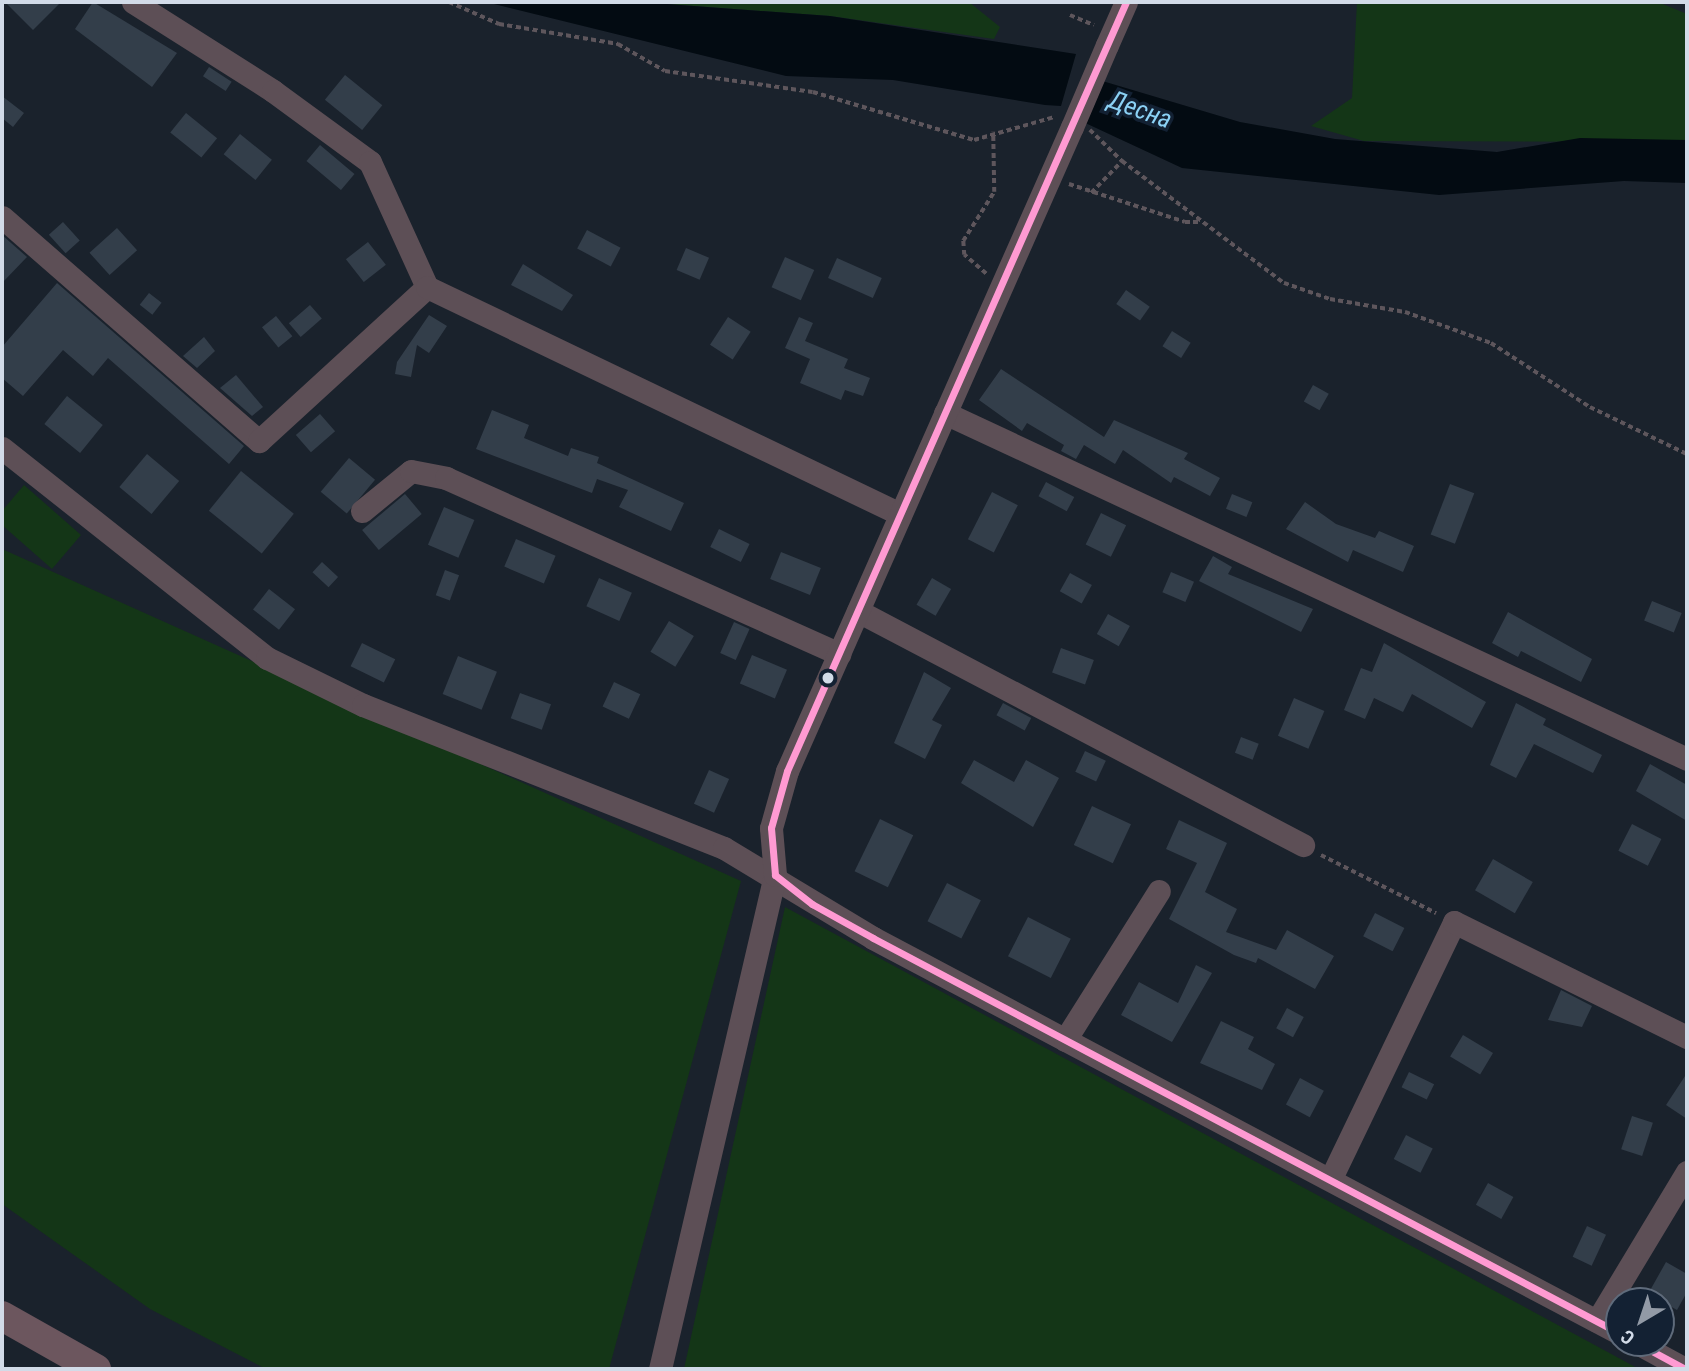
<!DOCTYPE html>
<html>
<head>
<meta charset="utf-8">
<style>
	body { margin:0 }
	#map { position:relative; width:1689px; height:1371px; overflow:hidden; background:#1a222c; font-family:"Roboto Condensed",sans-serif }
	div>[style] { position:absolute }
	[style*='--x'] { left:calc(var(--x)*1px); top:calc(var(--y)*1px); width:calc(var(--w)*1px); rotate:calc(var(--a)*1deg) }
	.green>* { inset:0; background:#143617 }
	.water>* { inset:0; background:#030b12 }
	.building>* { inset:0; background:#333e4a; transform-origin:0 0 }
	.path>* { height:3.5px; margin-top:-1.75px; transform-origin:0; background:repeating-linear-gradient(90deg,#5e565c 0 5px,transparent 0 8.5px) }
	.minor>* { height:23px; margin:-11.5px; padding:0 11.5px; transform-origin:11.5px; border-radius:11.5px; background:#5d4f56 }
	.major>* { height:30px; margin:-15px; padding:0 15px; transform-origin:15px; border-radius:15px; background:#6c565e }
	.minor-bridge>* { height:23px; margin:-11.5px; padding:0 11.5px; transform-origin:11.5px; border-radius:11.5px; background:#5d4f56 }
	.bus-1>* { height:7px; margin:-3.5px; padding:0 3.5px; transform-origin:3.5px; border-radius:3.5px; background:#ff9ad2 }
	.dots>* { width:19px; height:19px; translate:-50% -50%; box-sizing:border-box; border:4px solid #132133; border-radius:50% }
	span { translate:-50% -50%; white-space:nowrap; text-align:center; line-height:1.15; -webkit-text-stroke:7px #132133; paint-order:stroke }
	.water-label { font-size:26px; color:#8bd1f5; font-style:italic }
	.frame { position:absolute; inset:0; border:4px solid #d2dbe8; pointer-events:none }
	.north { position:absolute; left:1605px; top:1287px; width:70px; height:70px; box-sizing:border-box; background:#132133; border:2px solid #5f6b7b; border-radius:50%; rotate:219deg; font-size:19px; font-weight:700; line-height:28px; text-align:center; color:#d2dbe8 }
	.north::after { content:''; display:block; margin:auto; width:24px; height:32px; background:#929aa6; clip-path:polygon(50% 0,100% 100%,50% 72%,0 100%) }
</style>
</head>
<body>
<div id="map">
	<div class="green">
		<div style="clip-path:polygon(640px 2px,969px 2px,1000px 27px,994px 39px,830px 16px)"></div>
		<div style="clip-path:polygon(1357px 2px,1658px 2px,1687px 14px,1687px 142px,1364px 141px,1311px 126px,1352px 98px)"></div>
		<div style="clip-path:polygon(24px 485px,81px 535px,52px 569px,2px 525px,2px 511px)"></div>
		<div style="clip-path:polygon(2px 549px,741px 881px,609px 1369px,266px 1369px,150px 1309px,2px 1204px)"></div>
		<div style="clip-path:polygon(785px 907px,1639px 1369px,684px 1369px)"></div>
	</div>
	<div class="water">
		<div style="clip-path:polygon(486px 2px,640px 2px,830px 16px,1076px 54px,1061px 106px,1045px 105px,893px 80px,786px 76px)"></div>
		<div style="clip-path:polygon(1099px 80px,1240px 122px,1335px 139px,1497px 152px,1580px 138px,1687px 140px,1687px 183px,1624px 181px,1439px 195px,1182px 168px,1081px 121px)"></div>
	</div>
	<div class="building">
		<div style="clip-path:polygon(5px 2px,61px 2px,33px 30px)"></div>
		<div style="clip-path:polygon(93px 2px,177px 53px,152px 87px,75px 29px)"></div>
		<div style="left:209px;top:67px;width:27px;height:11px;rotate:33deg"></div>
		<div style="left:345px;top:75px;width:48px;height:32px;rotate:39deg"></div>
		<div style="clip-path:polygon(2px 96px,24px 113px,13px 127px,2px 118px)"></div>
		<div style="left:186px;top:113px;width:40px;height:25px;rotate:39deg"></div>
		<div style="left:240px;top:134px;width:41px;height:26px;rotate:39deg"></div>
		<div style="left:320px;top:145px;width:45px;height:21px;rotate:40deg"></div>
		<div style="left:63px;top:222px;width:25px;height:19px;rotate:48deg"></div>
		<div style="left:117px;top:228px;width:30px;height:37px;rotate:48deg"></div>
		<div style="left:587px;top:230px;width:38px;height:21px;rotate:28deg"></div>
		<div style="clip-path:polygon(2px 235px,27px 257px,2px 283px)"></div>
		<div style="left:368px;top:242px;width:29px;height:28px;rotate:52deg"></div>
		<div style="left:686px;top:248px;width:25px;height:24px;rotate:23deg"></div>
		<div style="left:785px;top:257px;width:32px;height:33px;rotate:24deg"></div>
		<div style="left:837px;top:258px;width:49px;height:22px;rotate:24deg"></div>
		<div style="clip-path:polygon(523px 264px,573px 295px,562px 311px,511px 285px)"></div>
		<div style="clip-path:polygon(57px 283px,244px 446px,229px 464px,108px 358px,93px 376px,63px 350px,23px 396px,2px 378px,2px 347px)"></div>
		<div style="left:1126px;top:290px;width:29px;height:17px;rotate:35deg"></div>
		<div style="left:149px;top:293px;width:16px;height:15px;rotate:38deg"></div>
		<div style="left:310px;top:305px;width:18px;height:28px;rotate:49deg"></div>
		<div style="clip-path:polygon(429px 315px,447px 326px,429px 353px,417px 345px,411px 377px,395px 374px,397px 362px)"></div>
		<div style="left:276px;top:316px;width:26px;height:18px;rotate:51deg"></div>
		<div style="left:728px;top:317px;width:27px;height:33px;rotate:33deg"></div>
		<div style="clip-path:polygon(799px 317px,813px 323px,805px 341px,848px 359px,844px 368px,870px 378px,863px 396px,845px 390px,841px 400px,800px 383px,810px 359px,785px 348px)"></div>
		<div style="left:1172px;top:331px;width:22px;height:18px;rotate:32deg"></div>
		<div style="clip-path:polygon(204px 337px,215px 351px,197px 368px,183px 356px)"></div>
		<div style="clip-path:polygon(1001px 369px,1104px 437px,1114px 420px,1188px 453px,1184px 459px,1220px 478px,1210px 496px,1174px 477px,1171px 483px,1123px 450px,1115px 464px,1084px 445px,1076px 459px,1061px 451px,1064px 445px,1027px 423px,1022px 431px,979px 400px)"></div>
		<div style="clip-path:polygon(236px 375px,263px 407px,252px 416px,220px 388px)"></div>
		<div style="left:1313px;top:385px;width:18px;height:19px;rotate:29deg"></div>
		<div style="left:67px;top:396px;width:46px;height:36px;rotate:39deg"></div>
		<div style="clip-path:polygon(492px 410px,529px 425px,524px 438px,568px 456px,571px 448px,599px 457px,597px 463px,684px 503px,671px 531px,619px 507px,628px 490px,597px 479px,592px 493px,476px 449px)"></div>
		<div style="left:320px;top:414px;width:23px;height:32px;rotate:49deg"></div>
		<div style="left:147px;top:454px;width:42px;height:43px;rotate:40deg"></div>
		<div style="left:349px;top:458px;width:34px;height:44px;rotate:40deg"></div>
		<div style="left:241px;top:471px;width:68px;height:51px;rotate:39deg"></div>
		<div style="left:1046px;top:482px;width:32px;height:16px;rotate:28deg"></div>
		<div style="left:1450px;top:484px;width:26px;height:54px;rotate:21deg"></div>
		<div style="left:992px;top:492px;width:29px;height:53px;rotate:27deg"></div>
		<div style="left:405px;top:494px;width:26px;height:56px;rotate:50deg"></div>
		<div style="left:1232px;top:494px;width:22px;height:16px;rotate:22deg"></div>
		<div style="clip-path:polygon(1305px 502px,1336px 524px,1375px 538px,1379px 531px,1414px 546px,1403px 572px,1353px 550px,1348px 562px,1286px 529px)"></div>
		<div style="left:444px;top:507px;width:33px;height:41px;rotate:23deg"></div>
		<div style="left:1101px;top:513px;width:28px;height:35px;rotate:26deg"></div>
		<div style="left:719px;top:529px;width:34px;height:20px;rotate:26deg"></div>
		<div style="left:516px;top:539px;width:43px;height:30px;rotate:23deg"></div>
		<div style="left:781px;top:552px;width:43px;height:29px;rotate:22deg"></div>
		<div style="clip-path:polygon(1213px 556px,1232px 567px,1228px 574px,1313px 609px,1301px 632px,1199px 581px)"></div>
		<div style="left:322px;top:562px;width:22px;height:14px;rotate:43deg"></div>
		<div style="left:445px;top:570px;width:15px;height:27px;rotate:20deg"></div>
		<div style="left:1171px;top:572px;width:25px;height:22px;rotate:23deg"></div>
		<div style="left:1070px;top:573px;width:25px;height:21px;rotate:29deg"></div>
		<div style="left:599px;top:578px;width:36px;height:31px;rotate:24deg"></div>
		<div style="left:932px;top:578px;width:22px;height:31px;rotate:30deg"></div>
		<div style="left:269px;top:589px;width:33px;height:26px;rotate:38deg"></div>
		<div style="left:1652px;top:601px;width:32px;height:21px;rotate:22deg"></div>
		<div style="clip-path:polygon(1508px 612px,1592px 659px,1581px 682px,1521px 651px,1518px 657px,1492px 643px)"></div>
		<div style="left:1108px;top:614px;width:25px;height:23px;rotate:29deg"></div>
		<div style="left:669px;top:621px;width:29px;height:36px;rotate:31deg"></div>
		<div style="left:734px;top:622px;width:17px;height:34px;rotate:24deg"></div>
		<div style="left:362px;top:643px;width:37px;height:26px;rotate:26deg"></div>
		<div style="clip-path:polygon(1384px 643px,1486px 702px,1472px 728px,1412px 694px,1403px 712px,1374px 698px,1365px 719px,1344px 710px,1361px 668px,1372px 672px)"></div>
		<div style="left:1061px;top:648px;width:35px;height:26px;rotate:20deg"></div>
		<div style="left:752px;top:655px;width:38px;height:31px;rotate:23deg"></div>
		<div style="left:458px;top:656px;width:42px;height:41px;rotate:22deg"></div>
		<div style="clip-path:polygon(924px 672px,951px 688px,932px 720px,942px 725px,925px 759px,894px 743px)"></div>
		<div style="left:614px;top:682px;width:29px;height:27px;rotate:25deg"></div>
		<div style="left:520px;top:693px;width:33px;height:27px;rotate:20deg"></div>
		<div style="left:1294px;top:698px;width:33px;height:41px;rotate:23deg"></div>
		<div style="left:1003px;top:703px;width:32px;height:14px;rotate:28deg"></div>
		<div style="clip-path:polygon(1516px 703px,1546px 719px,1543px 725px,1602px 755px,1593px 773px,1534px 744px,1516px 778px,1490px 765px)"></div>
		<div style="left:1241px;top:737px;width:19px;height:17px;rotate:21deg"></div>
		<div style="left:1085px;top:751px;width:23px;height:23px;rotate:25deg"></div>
		<div style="clip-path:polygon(974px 760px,1014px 782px,1026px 760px,1059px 778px,1033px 827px,961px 783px)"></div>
		<div style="clip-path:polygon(1650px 764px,1687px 785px,1687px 821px,1636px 791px)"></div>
		<div style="left:709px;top:770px;width:22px;height:37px;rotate:24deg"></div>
		<div style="left:1092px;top:806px;width:43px;height:43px;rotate:25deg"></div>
		<div style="left:880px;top:819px;width:37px;height:58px;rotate:26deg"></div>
		<div style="clip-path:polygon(1179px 820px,1227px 843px,1205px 892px,1237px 909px,1226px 932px,1276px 950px,1287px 930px,1334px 956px,1315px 989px,1258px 958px,1256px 963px,1234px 955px,1169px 919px,1197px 863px,1166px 849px)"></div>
		<div style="left:1632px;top:824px;width:33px;height:30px;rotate:27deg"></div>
		<div style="left:1493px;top:859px;width:46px;height:36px;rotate:30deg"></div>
		<div style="left:947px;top:883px;width:38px;height:43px;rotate:27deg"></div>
		<div style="left:1375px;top:913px;width:33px;height:26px;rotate:27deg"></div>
		<div style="left:1028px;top:917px;width:48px;height:44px;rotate:27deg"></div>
		<div style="clip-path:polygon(1196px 965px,1212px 973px,1172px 1042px,1121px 1015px,1139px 982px,1178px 1003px)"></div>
		<div style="clip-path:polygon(1561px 990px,1592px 1006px,1582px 1027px,1548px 1020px)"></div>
		<div style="left:1287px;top:1008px;width:19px;height:23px;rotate:28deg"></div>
		<div style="clip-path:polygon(1221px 1021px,1254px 1037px,1248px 1049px,1275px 1064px,1262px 1090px,1200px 1063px)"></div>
		<div style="left:1463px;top:1035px;width:35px;height:25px;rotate:31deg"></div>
		<div style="left:1409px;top:1072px;width:28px;height:17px;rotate:26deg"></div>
		<div style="clip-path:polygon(1687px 1073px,1687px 1119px,1666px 1105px)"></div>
		<div style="left:1300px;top:1078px;width:27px;height:30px;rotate:28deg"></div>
		<div style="left:1632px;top:1116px;width:22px;height:35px;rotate:18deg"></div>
		<div style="left:1406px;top:1135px;width:30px;height:27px;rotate:27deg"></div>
		<div style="left:1488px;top:1183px;width:29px;height:25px;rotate:29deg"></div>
		<div style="left:1587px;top:1226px;width:21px;height:34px;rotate:25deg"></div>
		<div style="clip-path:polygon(1666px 1262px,1687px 1274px,1687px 1292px,1677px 1310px,1648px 1294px)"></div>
	</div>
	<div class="path">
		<div style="--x:449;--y:2;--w:55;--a:23.7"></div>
		<div style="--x:499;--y:24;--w:121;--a:9.5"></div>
		<div style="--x:618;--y:44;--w:54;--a:29.9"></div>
		<div style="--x:665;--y:71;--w:149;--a:8.1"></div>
		<div style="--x:813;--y:92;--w:168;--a:16.6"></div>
		<div style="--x:974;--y:140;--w:83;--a:-16"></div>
		<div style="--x:1070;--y:15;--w:26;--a:23"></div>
		<div style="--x:1090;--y:130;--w:45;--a:44.1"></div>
		<div style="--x:1122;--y:161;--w:203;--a:37"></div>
		<div style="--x:1284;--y:283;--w:49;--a:19.2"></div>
		<div style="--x:1330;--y:299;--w:76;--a:9.8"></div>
		<div style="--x:1405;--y:312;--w:91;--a:19.8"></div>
		<div style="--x:1491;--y:343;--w:118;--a:32.9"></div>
		<div style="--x:1590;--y:407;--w:108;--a:25.9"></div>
		<div style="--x:1069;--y:184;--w:122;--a:18.1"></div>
		<div style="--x:1185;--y:222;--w:16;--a:0"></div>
		<div style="--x:1091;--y:193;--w:45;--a:-45.9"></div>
		<div style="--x:986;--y:274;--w:29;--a:-139"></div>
		<div style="--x:964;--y:255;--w:14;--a:-94"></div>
		<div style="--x:963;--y:241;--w:58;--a:-57.7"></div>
		<div style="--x:994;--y:192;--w:60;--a:-91"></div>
		<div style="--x:1321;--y:855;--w:129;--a:26.8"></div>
	</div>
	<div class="minor">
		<div style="--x:133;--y:2;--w:166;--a:32.4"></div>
		<div style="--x:273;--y:91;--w:120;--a:36.2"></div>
		<div style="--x:370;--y:162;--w:137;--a:65.5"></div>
		<div style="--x:1107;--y:45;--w:47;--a:-66.2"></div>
		<div style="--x:2;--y:217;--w:341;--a:41.1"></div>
		<div style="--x:259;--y:441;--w:228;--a:-42.5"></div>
		<div style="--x:427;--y:287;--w:525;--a:25.64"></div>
		<div style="--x:945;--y:413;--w:819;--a:25"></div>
		<div style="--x:2;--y:448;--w:338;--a:38.4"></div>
		<div style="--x:267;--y:658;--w:107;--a:26.1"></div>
		<div style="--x:363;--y:705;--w:388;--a:21.6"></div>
		<div style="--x:724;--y:848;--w:174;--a:31.1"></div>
		<div style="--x:873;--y:938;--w:844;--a:27.9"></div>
		<div style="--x:362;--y:511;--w:63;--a:-39.2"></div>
		<div style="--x:411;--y:471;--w:36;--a:11"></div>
		<div style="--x:446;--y:478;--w:431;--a:24.1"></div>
		<div style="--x:858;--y:611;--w:503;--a:27.74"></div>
		<div style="--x:1065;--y:1040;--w:176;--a:-57.8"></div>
		<div style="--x:1331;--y:1178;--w:284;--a:-64.3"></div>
		<div style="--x:1454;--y:922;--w:260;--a:26.3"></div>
		<div style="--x:1597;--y:1321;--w:174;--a:-58.9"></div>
		<div style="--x:1637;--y:1343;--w:55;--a:28.4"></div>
		<div style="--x:660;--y:1369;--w:507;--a:-76.9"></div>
		<div style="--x:775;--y:875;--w:47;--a:-94.9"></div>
		<div style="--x:771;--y:828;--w:59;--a:-74.3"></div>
		<div style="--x:787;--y:771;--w:704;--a:-66.13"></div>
	</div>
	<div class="major">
		<div style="--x:2;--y:1316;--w:108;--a:29.4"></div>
	</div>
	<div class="minor-bridge">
		<div style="--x:1072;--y:127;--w:89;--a:-66.9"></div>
	</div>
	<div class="bus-1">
		<div style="--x:1126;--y:2;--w:840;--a:113.79"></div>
		<div style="--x:787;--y:771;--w:59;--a:105.7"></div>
		<div style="--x:771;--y:828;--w:47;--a:85.1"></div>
		<div style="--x:775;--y:875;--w:47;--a:38.1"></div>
		<div style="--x:812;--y:904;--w:70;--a:29.1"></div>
		<div style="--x:873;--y:938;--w:844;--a:27.9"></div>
		<div style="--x:1637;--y:1343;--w:55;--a:28.4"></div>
	</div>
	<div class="dots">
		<div style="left:828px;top:678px;background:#d2dbe8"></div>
	</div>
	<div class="water-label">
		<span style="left:1140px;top:110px;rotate:20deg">Десна</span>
	</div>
	<div class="frame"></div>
	<div class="north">С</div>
</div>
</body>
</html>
